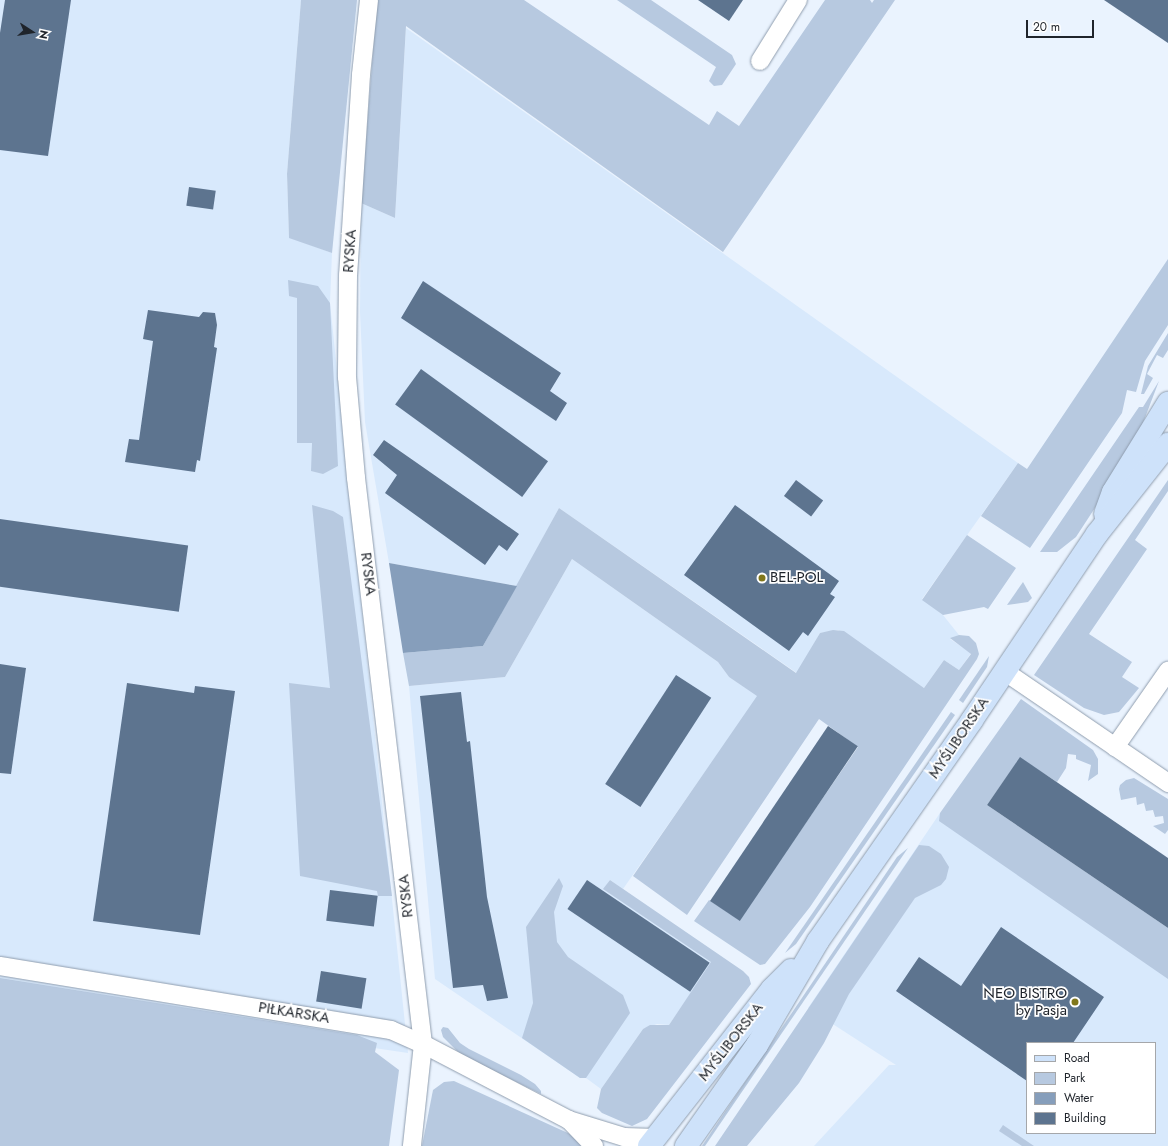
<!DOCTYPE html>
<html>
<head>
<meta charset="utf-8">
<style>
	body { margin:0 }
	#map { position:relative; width:1168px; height:1146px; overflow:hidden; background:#eaf3fe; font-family:Jost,sans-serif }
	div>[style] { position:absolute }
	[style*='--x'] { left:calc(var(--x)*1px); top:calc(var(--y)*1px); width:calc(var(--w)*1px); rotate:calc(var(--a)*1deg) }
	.built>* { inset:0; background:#d8e9fc }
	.green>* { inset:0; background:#b7c9e0 }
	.water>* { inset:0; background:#869ebb }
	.building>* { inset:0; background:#5d748f; transform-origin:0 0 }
	.roads { filter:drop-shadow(0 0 1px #8f9dae) drop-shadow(0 0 1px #8f9dae) }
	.minor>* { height:18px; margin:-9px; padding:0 9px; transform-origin:9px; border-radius:9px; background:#fff }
	.secondary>* { height:22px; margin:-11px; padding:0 11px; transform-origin:11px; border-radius:11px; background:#cee2fa }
	.dots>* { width:11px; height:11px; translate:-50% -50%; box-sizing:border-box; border:2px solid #fff; border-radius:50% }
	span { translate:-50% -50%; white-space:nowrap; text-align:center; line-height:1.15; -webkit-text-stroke:3.5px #fff; paint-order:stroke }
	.street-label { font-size:15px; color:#1f242b }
	.poi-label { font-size:15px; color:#1f242b }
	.left { translate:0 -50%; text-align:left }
	.right { translate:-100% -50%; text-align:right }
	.legend { position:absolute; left:1026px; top:1042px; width:130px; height:92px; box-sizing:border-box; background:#fff; border:1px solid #a5a7aa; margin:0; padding:5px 7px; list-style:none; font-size:12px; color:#1f242b }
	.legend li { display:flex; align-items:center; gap:8px; height:20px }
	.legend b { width:20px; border:1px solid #a5a7aa }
	.north { position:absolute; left:12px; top:12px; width:40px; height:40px; -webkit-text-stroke:3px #fff; paint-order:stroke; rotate:102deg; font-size:11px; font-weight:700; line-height:16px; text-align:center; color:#1f242b }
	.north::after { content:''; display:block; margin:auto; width:14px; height:18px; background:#1f242b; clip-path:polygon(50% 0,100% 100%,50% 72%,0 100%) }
	.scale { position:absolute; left:1026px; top:20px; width:68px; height:18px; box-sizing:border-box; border:2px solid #1f242b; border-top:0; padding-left:5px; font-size:12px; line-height:14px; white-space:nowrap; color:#1f242b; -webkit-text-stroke:3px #fff; paint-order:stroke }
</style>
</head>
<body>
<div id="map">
	<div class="built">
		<div style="clip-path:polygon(0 0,301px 0,287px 174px,289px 237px,332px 253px,330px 303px,408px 1053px,0 993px)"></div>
		<div style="clip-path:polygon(406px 28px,1018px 463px,922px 599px,943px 615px,959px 635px,950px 639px,971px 653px,959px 670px,944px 660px,924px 688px,838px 630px,820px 633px,797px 673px,559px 508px,517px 586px,389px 563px,365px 422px,360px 312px,361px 203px,395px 218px)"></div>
		<div style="clip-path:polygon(572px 559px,718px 662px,729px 677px,758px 696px,623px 889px,610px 880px,604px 889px,712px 962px,669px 1025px,657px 1024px,643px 1029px,601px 1089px,586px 1078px,580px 1078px,435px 979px,409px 686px,505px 677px)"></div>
		<div style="clip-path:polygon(evenodd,940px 813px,1168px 969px,1168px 1146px,814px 1146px,889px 1065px,896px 1065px,808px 1008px,940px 813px,1027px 1043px,1155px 1043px,1155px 1133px,1027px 1133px,1027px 1043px)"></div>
	</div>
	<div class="green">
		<div style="clip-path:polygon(301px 0,357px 0,332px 253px,289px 238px,287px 174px)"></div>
		<div style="clip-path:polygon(377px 0,524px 0,709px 125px,717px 111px,739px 126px,825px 0,870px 0,872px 3px,874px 0,895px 0,723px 252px,406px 26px,395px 218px,361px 203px)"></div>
		<div style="clip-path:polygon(617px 0,651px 0,732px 55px,736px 64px,722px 85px,714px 86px,709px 81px,716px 67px)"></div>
		<div style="clip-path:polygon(1168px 259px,1168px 325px,1145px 361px,1136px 392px,1127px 390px,1122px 413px,1030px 548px,981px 516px,1018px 463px,1027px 469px)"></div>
		<div style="clip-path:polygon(288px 280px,318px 286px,330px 303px,338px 466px,323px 474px,311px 471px,312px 443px,297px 443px,297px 298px,289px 296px)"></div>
		<div style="clip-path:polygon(1168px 333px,1168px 350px,1163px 358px,1157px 355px,1147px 374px,1153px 378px,1144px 394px,1141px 394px,1148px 366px)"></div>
		<div style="clip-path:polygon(1159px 381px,1138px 436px,1117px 474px,1076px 537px,1057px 552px,1040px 552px,1139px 407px,1143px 407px)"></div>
		<div style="clip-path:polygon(1168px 480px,1168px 491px,1135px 540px,1147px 549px,1089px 634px,1132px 662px,1122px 677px,1139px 688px,1119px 712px,1104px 715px,1084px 708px,1034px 675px)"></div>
		<div style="clip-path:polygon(312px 505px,333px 511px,343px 517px,392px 896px,378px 896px,377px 891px,300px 876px,289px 683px,330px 688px)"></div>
		<div style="clip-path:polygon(559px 508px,796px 673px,820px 633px,833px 630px,844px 631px,924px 688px,944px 660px,959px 670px,971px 654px,950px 638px,959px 635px,969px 636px,976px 643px,979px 654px,977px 659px,810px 907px,765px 964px,760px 965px,694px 921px,709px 900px,739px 920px,858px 747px,819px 719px,687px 915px,633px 876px,757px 696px,729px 677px,718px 662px,572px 559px,505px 677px,409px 686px,403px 653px,483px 646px)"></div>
		<div style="clip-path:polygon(967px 535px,1016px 568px,988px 609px,984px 607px,943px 615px,922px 600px)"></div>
		<div style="clip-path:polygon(1023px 582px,1032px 598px,1028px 602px,1007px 605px)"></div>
		<div style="clip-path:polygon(989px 656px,987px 667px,963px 703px,959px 700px)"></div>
		<div style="clip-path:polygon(1021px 699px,1093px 750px,1098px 759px,1098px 774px,1088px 781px,1091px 765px,1076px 759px,1076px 755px,1068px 754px,1066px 768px,1057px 782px,1020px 758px,987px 805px,1168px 928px,1168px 979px,939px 821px,940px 813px)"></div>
		<div style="clip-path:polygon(951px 712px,955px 715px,796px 944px,785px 953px)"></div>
		<div style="clip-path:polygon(1134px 778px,1168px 799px,1168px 830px,1165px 834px,1153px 826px,1164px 823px,1163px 816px,1155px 817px,1153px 810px,1146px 811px,1144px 803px,1137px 805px,1136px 797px,1121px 800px,1119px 789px,1120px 785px,1126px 780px)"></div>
		<div style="clip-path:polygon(919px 845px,929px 846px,941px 854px,949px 867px,946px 879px,941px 885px,915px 898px,849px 994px,824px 1043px,799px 1083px,747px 1146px,715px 1146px)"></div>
		<div style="clip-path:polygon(908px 848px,705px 1146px,702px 1146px,897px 857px)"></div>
		<div style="clip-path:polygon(559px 878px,563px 886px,554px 912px,557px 942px,568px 957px,623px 995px,630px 1013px,586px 1078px,580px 1078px,522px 1038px,533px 1003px,526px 927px)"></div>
		<div style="clip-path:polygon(610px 880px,743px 971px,749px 977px,751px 984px,647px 1119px,632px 1126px,602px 1113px,597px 1108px,601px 1089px,643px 1029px,650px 1025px,669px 1025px,711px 962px,603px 889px)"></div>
		<div style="clip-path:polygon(0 978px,357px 1035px,377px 1043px,375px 1052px,399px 1070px,389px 1146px,0 1146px)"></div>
		<div style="clip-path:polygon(443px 1027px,448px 1028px,460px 1043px,469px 1049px,521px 1075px,535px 1084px,541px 1091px,541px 1094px,461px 1055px,443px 1037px,441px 1030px)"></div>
		<div style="clip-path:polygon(454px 1081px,570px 1134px,584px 1146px,422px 1146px,433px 1090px,444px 1082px)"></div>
		<div style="clip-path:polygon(1003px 1125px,1034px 1146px,1022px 1146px,999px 1131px)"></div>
	</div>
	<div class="water">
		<div style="clip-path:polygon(389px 563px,517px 586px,483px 646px,403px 653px)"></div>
	</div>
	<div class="building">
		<div style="clip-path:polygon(5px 0,71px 0,48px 156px,0 150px,0 33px)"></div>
		<div style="clip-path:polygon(698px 0,743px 0,729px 21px)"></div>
		<div style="clip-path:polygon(1104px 0,1168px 0,1168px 43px)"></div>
		<div style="left:189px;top:187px;width:27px;height:19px;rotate:8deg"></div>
		<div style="clip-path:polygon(423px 281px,561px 373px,550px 391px,567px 403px,556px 421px,401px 318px)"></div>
		<div style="clip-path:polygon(148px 310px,199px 317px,203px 312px,215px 313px,217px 325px,214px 347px,217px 348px,200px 461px,197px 460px,195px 472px,125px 462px,129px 439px,139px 440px,153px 341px,143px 339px)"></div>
		<div style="left:421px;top:369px;width:157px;height:44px;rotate:36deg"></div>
		<div style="clip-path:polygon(384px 440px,519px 534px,507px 551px,499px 545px,485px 565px,385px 493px,397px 475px,373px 455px)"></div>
		<div style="left:796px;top:480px;width:34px;height:20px;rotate:37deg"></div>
		<div style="clip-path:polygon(735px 505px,839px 581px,830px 594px,835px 597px,808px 636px,803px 632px,789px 651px,684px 575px)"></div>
		<div style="left:0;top:519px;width:190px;height:67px;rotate:8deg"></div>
		<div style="clip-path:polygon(0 664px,26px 668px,11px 774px,0 773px)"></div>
		<div style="left:676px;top:675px;width:42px;height:130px;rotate:33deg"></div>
		<div style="clip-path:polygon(127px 683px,194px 693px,195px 686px,235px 691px,200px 935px,93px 921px)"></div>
		<div style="clip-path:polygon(461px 692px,467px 742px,470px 741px,487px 897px,508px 998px,487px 1001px,483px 985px,453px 988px,420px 696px)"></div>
		<div style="left:828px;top:726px;width:36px;height:211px;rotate:34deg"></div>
		<div style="clip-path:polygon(1020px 757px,1168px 858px,1168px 928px,987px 805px)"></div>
		<div style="left:587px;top:880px;width:148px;height:35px;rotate:34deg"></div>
		<div style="left:330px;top:890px;width:48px;height:31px;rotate:7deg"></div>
		<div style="clip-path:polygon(1001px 927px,1104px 997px,1073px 1043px,1027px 1043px,1027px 1081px,896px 991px,919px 957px,961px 986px)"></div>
		<div style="left:321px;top:971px;width:46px;height:31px;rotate:9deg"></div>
	</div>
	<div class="roads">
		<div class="minor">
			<div style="--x:369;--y:0;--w:75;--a:96.1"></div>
			<div style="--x:361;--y:75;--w:200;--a:93.7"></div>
			<div style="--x:348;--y:275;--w:102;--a:90.6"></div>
			<div style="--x:347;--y:377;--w:101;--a:84.9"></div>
			<div style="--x:356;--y:478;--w:570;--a:83.25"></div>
			<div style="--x:423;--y:1044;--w:103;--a:96.2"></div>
			<div style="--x:760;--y:61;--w:72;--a:-58.1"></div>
			<div style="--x:1004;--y:671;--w:199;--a:34.3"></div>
			<div style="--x:1115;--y:747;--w:93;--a:-55.1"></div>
			<div style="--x:0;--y:966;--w:396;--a:9.3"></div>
			<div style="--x:391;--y:1030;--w:35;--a:24"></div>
			<div style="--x:423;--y:1044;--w:165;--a:27.5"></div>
			<div style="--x:594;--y:1146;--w:36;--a:-134"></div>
			<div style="--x:569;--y:1120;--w:58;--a:17.2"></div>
			<div style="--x:624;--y:1137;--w:31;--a:2"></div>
		</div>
		<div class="secondary">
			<div style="--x:1105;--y:514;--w:23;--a:-70"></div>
			<div style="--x:1113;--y:492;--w:105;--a:-58.3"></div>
			<div style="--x:649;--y:1146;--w:199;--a:-51.9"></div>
			<div style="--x:772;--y:989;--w:27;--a:-45"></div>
			<div style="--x:686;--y:1146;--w:123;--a:-54.9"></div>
			<div style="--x:757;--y:1045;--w:121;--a:-59.6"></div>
			<div style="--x:818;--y:941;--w:269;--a:-55.1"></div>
			<div style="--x:972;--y:720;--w:224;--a:-56.1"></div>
			<div style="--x:1097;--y:534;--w:115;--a:-51.7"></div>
		</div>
	</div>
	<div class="dots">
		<div style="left:762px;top:578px;background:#81771b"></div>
		<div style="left:1075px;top:1002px;background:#81771b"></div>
	</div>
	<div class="street-label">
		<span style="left:350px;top:251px;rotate:-86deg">RYSKA</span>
		<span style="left:368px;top:574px;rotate:83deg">RYSKA</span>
		<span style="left:959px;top:738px;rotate:-56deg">MYŚLIBORSKA</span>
		<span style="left:406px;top:896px;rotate:-96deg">RYSKA</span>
		<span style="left:294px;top:1013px;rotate:9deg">PIŁKARSKA</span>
		<span style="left:731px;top:1042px;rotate:-52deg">MYŚLIBORSKA</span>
	</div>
	<div class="poi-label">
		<span class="left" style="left:770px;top:578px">BEL-POL</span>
		<span class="right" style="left:1067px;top:1002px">NEO BISTRO<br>by Pasja</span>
	</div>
	<ul class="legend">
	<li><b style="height:5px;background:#cee2fa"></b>Road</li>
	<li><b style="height:11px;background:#b7c9e0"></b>Park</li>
	<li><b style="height:11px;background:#869ebb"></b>Water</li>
	<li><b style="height:11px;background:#5d748f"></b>Building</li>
	</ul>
	<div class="north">N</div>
	<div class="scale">20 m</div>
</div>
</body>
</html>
